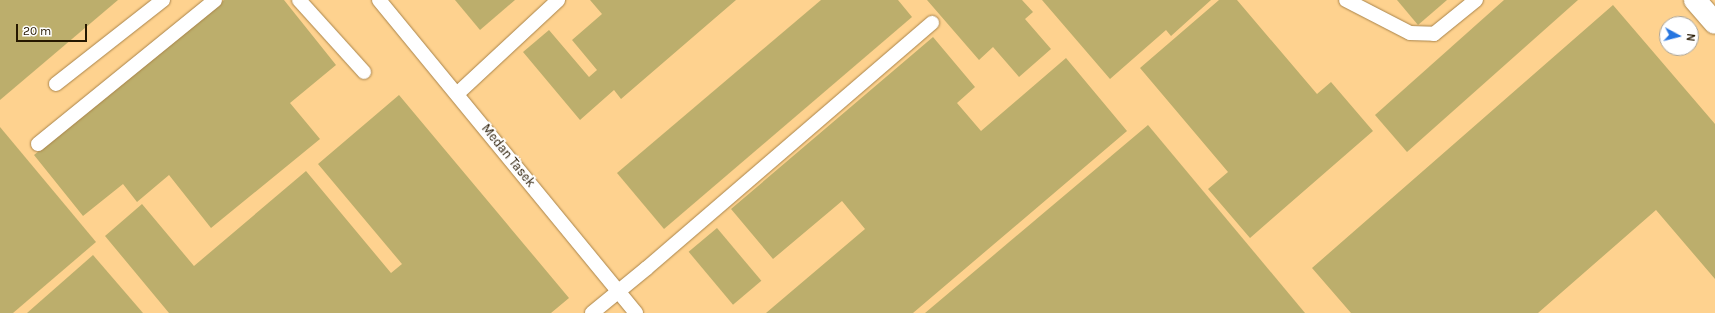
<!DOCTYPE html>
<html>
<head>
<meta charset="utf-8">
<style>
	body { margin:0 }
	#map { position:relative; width:1715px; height:313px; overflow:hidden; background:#ffdfb0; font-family:Karla,sans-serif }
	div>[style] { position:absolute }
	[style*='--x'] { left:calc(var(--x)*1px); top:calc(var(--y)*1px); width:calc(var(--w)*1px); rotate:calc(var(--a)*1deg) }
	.built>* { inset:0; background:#fed28f }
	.building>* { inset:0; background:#bcae6c; transform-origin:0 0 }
	.roads { filter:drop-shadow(0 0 1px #a9844b) drop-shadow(0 0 1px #a9844b) }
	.service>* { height:14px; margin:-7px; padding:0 7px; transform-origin:7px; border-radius:7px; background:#fff }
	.minor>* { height:22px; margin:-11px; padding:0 11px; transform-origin:11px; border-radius:11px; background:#fff }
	span { translate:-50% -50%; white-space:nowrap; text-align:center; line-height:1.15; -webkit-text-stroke:3.5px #fff; paint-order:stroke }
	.street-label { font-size:13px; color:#261801 }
	.north { position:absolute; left:1659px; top:16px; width:40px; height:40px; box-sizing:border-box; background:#fff; border:1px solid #a8a399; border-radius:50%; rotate:97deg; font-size:11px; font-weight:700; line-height:16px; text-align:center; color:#261801 }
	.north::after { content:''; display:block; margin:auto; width:14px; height:18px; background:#2575e0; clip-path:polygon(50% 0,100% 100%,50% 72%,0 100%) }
	.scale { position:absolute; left:16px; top:24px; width:71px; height:18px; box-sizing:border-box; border:2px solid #261801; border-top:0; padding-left:5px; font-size:12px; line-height:14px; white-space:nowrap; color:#261801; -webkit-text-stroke:3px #fff; paint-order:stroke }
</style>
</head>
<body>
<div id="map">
	<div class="built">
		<div style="clip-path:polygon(evenodd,0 0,1715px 0,1715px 313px,0 313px,0 0,1667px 24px,1691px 24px,1691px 48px,1667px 48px,1667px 24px)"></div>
	</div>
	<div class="building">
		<div style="clip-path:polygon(0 0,118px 0,0 100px)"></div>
		<div style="clip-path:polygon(224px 0,284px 0,336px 65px,290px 103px,320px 139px,211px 228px,169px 175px,137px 202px,123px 184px,83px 216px,34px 155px)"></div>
		<div style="clip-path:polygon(455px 0,515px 0,480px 30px)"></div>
		<div style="clip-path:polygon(590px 0,736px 0,621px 99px,614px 90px,580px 120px,523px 52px,549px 30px,589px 77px,597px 70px,572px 40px,602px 14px)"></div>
		<div style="clip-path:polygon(821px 0,898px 0,912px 17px,664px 229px,617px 173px)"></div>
		<div style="clip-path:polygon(927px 0,1022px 0,1033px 12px,1025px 19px,1051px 49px,1019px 77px,993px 47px,979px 60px)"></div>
		<div style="clip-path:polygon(1042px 0,1211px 0,1171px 36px,1166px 30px,1110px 79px)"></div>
		<div style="clip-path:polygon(1219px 0,1237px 0,1317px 94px,1331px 82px,1373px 131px,1250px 238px,1208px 189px,1228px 172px,1140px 68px)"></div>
		<div style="clip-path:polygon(1397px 0,1447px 0,1418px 25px)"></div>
		<div style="clip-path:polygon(1504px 0,1578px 0,1407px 152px,1375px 115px)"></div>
		<div style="clip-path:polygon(1613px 5px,1715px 124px,1715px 279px,1656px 210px,1538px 313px,1351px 313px,1312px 268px)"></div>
		<div style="clip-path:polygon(933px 37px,975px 87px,957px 103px,981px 131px,1066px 58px,1127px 131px,913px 313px,766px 313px,865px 229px,842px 201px,773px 259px,731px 209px)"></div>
		<div style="clip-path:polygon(399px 95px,569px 298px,551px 313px,169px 313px,105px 236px,142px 204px,194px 266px,306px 171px,391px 273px,402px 264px,318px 164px)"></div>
		<div style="clip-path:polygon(1148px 125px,1305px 313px,925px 313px)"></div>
		<div style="clip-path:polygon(0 127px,96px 242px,13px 313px,0 313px)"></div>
		<div style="left:717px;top:228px;width:69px;height:37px;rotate:50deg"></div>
		<div style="clip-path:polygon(93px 255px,143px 313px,27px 313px)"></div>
	</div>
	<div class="roads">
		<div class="service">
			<div style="--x:299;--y:0;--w:97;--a:47.9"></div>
			<div style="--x:379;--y:0;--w:405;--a:50.6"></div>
			<div style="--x:1346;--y:0;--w:72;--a:27.3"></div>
			<div style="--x:1410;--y:33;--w:24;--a:2"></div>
			<div style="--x:1434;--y:34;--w:54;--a:-39"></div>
			<div style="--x:56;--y:84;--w:136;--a:-38.1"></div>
			<div style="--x:457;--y:94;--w:138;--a:-42.9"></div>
			<div style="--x:38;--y:144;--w:228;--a:-39.1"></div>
			<div style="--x:592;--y:313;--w:71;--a:-39.3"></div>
			<div style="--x:647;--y:268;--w:376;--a:-40.7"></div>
		</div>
		<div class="minor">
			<div style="--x:1695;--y:0;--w:30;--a:49"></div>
		</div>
	</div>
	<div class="street-label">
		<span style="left:508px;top:156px;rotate:51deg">Medan Tasek</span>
	</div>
	<div class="north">N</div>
	<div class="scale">20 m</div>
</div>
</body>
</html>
